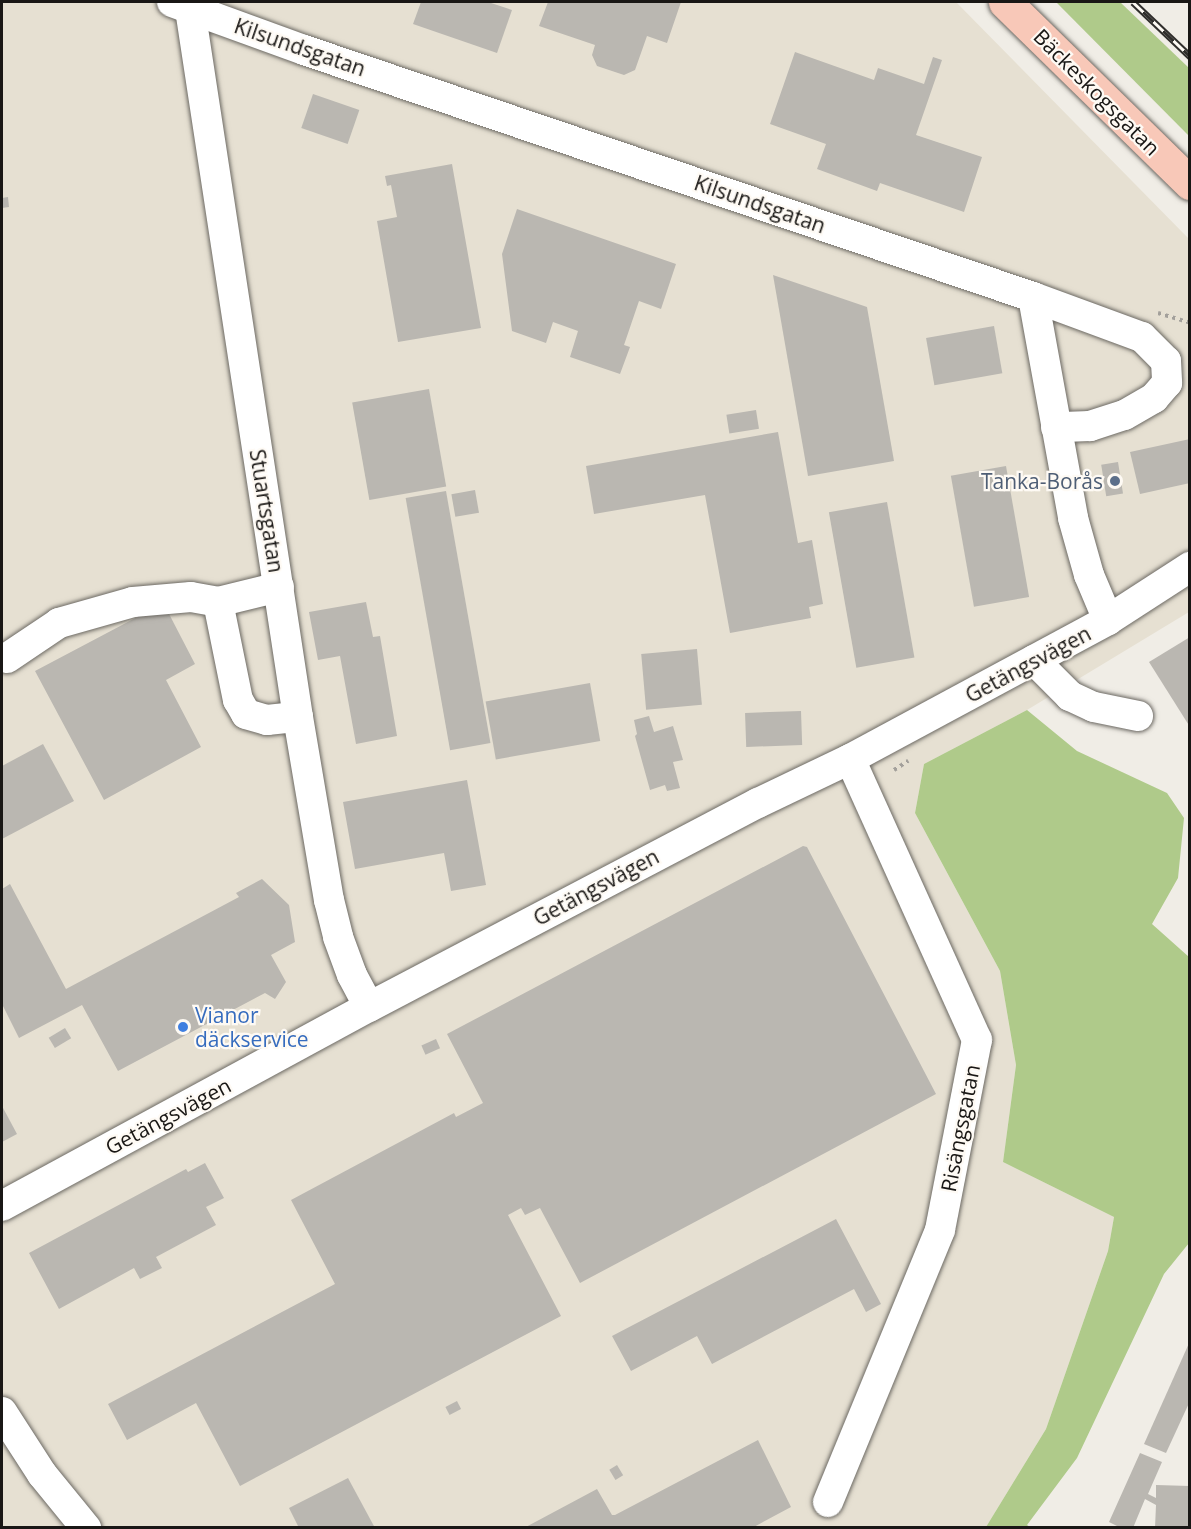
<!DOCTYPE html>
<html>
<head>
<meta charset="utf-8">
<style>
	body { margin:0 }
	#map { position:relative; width:1191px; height:1529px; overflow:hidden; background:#f0ede6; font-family:"Open Sans",sans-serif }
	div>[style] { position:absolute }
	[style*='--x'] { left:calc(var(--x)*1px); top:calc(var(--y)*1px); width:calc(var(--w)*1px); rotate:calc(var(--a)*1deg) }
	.built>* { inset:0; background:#e6e0d2 }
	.forest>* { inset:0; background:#afca8a }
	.building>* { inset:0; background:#bab7b1; transform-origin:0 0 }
	.path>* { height:4px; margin-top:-2px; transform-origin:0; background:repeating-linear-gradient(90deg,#a3a09b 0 3px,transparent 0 7.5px) }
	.roads { filter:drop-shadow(0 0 2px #6c6963) drop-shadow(0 0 2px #6c6963) }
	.minor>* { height:30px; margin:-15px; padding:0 15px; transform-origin:15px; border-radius:15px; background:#fff }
	.major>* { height:33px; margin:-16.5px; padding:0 16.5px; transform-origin:16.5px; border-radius:16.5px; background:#f8c8b8 }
	.rail>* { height:7px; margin-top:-3.5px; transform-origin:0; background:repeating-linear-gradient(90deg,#fefaf4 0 14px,#302e2c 0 28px); box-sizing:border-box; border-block:2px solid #302e2c }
	.dots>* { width:16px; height:16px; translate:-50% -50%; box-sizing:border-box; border:3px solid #fefaf4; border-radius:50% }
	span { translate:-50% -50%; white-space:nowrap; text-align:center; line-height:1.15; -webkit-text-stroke:4.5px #fefaf4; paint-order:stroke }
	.street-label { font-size:21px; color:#191715 }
	.service-label { font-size:21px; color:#4e5e75 }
	.right { translate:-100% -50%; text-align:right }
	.shop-label { font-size:21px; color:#366cbe }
	.left { translate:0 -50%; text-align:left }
	.frame { position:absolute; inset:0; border:3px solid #191715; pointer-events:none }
</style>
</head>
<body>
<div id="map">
	<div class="built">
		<div style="clip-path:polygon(2px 2px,956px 2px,1190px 240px,1189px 612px,1027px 710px,924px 764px,915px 813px,1000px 971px,1016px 1065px,1003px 1162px,1114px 1217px,1108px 1251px,1046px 1429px,986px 1527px,2px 1528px)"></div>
	</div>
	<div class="forest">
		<div style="clip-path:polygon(1056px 2px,1120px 2px,1189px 68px,1189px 136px)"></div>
		<div style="clip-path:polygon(1027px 710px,1077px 751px,1167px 793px,1184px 818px,1178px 878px,1152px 924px,1189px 957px,1189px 1243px,1164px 1274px,1077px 1458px,1027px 1525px,1030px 1527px,986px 1527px,1046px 1429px,1108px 1251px,1114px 1217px,1003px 1162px,1016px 1065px,1000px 971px,915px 813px,924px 764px)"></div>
	</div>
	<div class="building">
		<div style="clip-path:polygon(421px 2px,488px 2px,512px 10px,497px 53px,413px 24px)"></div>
		<div style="clip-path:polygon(548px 2px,681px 2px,667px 43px,647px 36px,635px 70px,624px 75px,597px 66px,592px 55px,595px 45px,539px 26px)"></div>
		<div style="clip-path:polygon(795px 52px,874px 80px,878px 68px,924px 84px,933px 57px,942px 60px,916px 135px,982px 157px,964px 212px,880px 183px,877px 191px,817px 169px,826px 144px,770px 124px)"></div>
		<div style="left:313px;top:94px;width:49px;height:36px;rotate:19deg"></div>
		<div style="clip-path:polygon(452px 164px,481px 328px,398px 342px,377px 221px,397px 217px,391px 185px,387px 186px,385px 176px)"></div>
		<div style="clip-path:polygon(8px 197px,9px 207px,2px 208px,2px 198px)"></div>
		<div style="clip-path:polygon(517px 209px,676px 264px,661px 309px,639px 301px,624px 345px,630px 347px,620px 374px,570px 357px,578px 331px,553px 322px,546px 343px,512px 331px,502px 254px)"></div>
		<div style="clip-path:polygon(773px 275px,867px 307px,894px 461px,808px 476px)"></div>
		<div style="left:994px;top:326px;width:48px;height:69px;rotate:80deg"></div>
		<div style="left:429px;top:389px;width:99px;height:78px;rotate:80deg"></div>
		<div style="left:756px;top:410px;width:19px;height:30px;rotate:81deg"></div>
		<div style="clip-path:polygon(778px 432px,798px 543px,812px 540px,823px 604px,809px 607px,811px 618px,730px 633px,705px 495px,594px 514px,586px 466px)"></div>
		<div style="clip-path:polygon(1190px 439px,1190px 483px,1140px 494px,1130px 452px)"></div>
		<div style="left:1118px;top:462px;width:32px;height:17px;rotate:81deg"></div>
		<div style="left:1006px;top:466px;width:133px;height:56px;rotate:80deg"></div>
		<div style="left:475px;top:490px;width:23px;height:24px;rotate:80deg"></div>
		<div style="left:446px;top:491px;width:256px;height:41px;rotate:80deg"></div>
		<div style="left:887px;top:502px;width:158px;height:59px;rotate:80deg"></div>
		<div style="clip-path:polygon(366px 602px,373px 637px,380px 636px,397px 736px,356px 744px,340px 656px,318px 660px,309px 612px)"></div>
		<div style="clip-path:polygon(167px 610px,195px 664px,166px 680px,201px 747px,104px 800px,35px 671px,141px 615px)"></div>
		<div style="clip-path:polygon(1190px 637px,1190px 727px,1149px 662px)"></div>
		<div style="left:697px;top:649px;width:56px;height:56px;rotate:85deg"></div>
		<div style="left:590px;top:683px;width:59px;height:106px;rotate:80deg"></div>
		<div style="left:801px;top:711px;width:34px;height:56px;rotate:88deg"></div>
		<div style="clip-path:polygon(649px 716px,654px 732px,673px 726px,683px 760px,673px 762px,680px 788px,667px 791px,665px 785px,650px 790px,635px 736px,637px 734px,634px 720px)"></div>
		<div style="clip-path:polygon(43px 744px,74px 801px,2px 839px,2px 766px)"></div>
		<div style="clip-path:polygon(467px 780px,486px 885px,451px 891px,444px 853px,355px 869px,343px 802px)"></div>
		<div style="clip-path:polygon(803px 846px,807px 847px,936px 1094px,580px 1283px,540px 1208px,525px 1215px,521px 1208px,508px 1215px,561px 1316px,240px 1486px,196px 1403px,127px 1440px,108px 1404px,335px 1284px,291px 1200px,454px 1113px,456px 1117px,483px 1103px,447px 1034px)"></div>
		<div style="clip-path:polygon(262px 879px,289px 905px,295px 942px,271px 955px,286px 982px,275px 999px,265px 993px,118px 1071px,82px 1005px,19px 1038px,2px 1004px,2px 889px,10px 884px,66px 989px,239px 897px,236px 893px)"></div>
		<div style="left:65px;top:1028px;width:12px;height:19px;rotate:59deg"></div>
		<div style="left:436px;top:1039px;width:10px;height:16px;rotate:66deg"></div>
		<div style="clip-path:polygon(2px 1106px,17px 1134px,2px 1142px)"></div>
		<div style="clip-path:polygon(205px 1163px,224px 1198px,206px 1207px,216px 1225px,156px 1257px,162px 1268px,140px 1279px,134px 1268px,59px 1309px,29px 1253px,186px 1169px,188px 1172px)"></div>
		<div style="clip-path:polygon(836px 1219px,881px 1304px,866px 1312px,854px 1289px,712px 1364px,697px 1336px,631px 1371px,612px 1336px)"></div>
		<div style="clip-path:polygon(1190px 1341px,1190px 1401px,1166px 1453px,1144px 1444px)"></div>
		<div style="left:457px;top:1401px;width:9px;height:13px;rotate:63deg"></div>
		<div style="clip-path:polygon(758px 1440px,791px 1507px,752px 1528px,524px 1528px,597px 1489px,612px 1515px,615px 1515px)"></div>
		<div style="clip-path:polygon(1140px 1453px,1162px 1462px,1148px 1494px,1156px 1498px,1156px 1485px,1190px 1486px,1190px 1528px,1155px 1528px,1156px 1505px,1145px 1499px,1133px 1528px,1121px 1528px,1109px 1522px)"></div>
		<div style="left:617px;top:1465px;width:12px;height:9px;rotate:59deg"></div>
		<div style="clip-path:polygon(348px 1478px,375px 1528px,299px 1528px,289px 1508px)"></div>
	</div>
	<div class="path">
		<div style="--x:1158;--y:313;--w:34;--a:17"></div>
		<div style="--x:894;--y:770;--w:17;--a:-33"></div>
	</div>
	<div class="roads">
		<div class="minor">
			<div style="--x:172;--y:2;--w:140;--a:20"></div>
			<div style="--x:304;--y:50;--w:770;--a:18.72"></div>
			<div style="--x:1033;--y:297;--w:225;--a:79.7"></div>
			<div style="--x:1073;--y:518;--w:59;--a:74.3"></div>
			<div style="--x:1089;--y:575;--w:49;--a:67.1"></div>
			<div style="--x:190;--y:9;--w:716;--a:81.33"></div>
			<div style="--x:298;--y:717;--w:186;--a:80.4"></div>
			<div style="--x:329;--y:900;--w:38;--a:76"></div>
			<div style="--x:338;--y:937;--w:40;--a:69.8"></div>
			<div style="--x:352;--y:975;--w:36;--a:62"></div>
			<div style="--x:1033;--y:297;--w:116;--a:20.2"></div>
			<div style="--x:1142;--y:337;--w:34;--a:45"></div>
			<div style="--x:1166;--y:361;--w:22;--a:87"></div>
			<div style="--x:1167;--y:383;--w:20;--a:131"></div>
			<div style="--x:1154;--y:398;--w:34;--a:150"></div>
			<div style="--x:1124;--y:415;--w:36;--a:162"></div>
			<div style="--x:1090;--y:426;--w:34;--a:178"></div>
			<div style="--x:279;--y:587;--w:63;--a:166.2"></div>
			<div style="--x:218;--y:602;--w:100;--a:78.5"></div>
			<div style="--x:238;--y:700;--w:16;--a:60"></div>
			<div style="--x:246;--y:714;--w:22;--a:16"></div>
			<div style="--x:267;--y:720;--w:31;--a:-6"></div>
			<div style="--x:7;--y:658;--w:63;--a:-33.9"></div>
			<div style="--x:59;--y:623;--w:77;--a:-15.8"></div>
			<div style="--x:133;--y:602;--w:58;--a:-4.9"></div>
			<div style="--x:191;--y:597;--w:27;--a:10"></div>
			<div style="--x:1034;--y:660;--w:51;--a:45"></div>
			<div style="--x:1070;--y:696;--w:26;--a:25"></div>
			<div style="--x:1094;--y:707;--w:45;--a:11.6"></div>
			<div style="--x:2;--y:1206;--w:417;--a:-28.5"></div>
			<div style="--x:369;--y:1007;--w:439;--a:-27.7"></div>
			<div style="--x:758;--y:803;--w:102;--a:-25.6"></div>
			<div style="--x:850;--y:759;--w:293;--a:-28.3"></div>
			<div style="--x:1108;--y:620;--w:98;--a:-32.9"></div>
			<div style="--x:2;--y:1412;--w:74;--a:57.2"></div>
			<div style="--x:42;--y:1474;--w:70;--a:50.8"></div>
			<div style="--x:828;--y:1502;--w:294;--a:-67.6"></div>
			<div style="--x:940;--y:1230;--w:194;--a:-79"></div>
			<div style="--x:977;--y:1040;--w:308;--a:-114.3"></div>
		</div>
		<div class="major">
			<div style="--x:1005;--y:2;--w:259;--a:44.4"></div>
		</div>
	</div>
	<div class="rail">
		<div style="--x:1133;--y:2;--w:79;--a:43.5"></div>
	</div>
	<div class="dots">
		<div style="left:1115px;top:481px;background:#5c6f8a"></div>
		<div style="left:183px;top:1027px;background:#3f7fe0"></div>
	</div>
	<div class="street-label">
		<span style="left:300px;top:47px;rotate:19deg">Kilsundsgatan</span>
		<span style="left:1097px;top:92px;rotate:45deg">Bäckeskogsgatan</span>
		<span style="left:760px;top:204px;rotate:19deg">Kilsundsgatan</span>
		<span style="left:267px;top:511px;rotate:81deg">Stuartsgatan</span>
		<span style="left:1028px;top:664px;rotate:-28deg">Getängsvägen</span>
		<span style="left:596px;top:887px;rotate:-28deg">Getängsvägen</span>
		<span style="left:168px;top:1116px;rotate:-28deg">Getängsvägen</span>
		<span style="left:960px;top:1128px;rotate:-79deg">Risängsgatan</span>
	</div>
	<div class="service-label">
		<span class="right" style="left:1103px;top:481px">Tanka-Borås</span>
	</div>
	<div class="shop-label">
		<span class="left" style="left:195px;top:1027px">Vianor<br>däckservice</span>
	</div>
	<div class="frame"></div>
</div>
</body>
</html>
